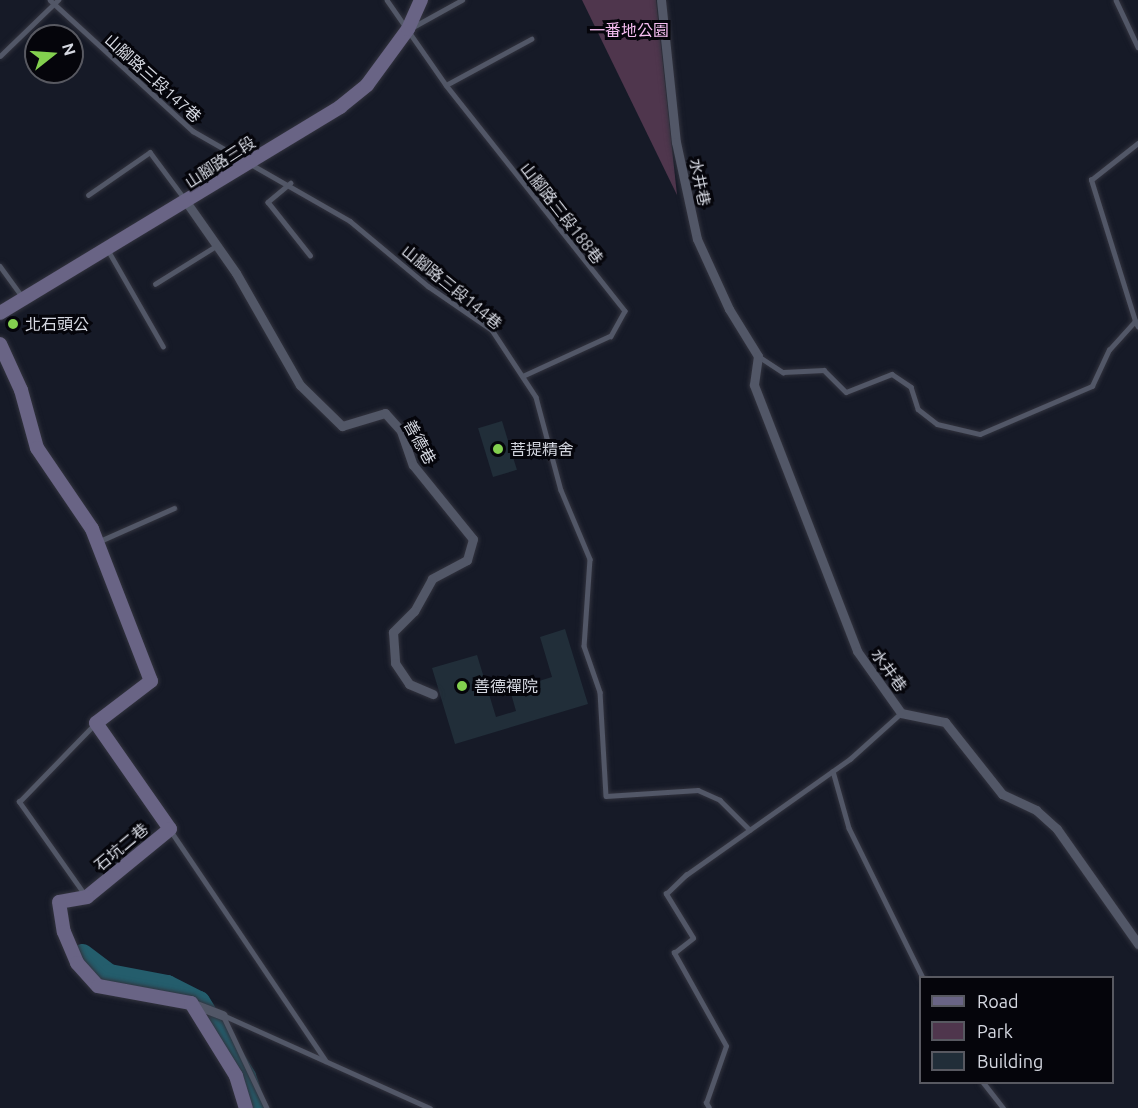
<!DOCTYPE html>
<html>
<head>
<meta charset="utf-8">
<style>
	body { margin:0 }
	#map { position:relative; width:1138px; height:1108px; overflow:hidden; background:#161a27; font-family:Ubuntu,"Noto Sans TC",sans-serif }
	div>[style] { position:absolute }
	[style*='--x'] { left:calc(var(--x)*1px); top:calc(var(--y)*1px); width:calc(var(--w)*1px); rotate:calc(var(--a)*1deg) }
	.green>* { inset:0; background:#4f364d }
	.river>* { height:21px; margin:-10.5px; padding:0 10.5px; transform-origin:10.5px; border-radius:10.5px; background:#245d6c }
	.building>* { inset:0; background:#212e39; transform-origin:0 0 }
	.roads { filter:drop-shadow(0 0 2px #32333e) drop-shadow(0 0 2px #32333e) }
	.lane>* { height:4.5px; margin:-2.25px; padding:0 2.25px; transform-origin:2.25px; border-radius:2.25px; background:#525767 }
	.street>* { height:9px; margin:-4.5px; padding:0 4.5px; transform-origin:4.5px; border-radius:4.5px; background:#525767 }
	.secondary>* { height:14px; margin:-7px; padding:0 7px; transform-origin:7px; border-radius:7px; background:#696485 }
	.dots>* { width:16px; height:16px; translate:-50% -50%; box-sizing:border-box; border:3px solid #05050b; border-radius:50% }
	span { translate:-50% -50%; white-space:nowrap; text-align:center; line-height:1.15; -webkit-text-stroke:6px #05050b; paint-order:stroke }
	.park-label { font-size:16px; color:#f6bdf1 }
	.street-label { font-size:16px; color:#d5d8e1 }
	.poi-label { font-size:16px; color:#d5d8e1 }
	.left { translate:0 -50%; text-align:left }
	.legend { position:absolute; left:919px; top:976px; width:195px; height:108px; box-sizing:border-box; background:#05050b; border:2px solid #585961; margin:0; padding:8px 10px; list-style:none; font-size:18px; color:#d5d8e1 }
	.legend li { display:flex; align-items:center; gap:12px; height:30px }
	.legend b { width:30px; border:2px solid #585961 }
	.north { position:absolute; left:24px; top:24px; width:60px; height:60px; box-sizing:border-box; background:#05050b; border:2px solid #585961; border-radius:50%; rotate:73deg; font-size:16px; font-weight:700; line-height:24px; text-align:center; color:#d5d8e1 }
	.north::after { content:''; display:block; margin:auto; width:21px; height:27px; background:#83d04f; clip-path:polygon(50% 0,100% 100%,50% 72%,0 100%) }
</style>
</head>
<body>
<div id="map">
	<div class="green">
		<div style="clip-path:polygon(582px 0,656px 0,677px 195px)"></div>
	</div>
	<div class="river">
		<div style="--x:82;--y:954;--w:34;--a:37"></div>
		<div style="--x:109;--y:974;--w:59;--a:10.7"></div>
		<div style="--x:167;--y:985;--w:36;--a:27"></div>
		<div style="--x:199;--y:1001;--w:88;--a:58.5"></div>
		<div style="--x:245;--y:1076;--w:34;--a:71"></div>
	</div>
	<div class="building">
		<div style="left:502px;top:421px;width:51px;height:25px;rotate:73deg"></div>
		<div style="clip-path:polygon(565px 629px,588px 704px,455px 744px,432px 668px,477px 655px,496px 717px,516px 711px,510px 690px,552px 677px,540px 637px)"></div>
	</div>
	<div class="roads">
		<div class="lane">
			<div style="--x:50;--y:0;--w:194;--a:42.5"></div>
			<div style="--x:193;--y:131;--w:181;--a:29.8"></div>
			<div style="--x:350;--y:221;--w:102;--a:39.8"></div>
			<div style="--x:428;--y:286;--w:78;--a:34.5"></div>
			<div style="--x:492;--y:330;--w:80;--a:56.7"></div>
			<div style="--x:536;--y:397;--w:96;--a:75"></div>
			<div style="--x:561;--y:490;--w:75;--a:67.2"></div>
			<div style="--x:590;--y:559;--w:87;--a:93.9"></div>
			<div style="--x:584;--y:646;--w:49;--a:70.8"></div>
			<div style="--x:600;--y:692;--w:104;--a:86.7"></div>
			<div style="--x:606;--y:796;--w:92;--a:-3.7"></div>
			<div style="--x:698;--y:790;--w:24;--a:24"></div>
			<div style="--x:720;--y:800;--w:42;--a:45"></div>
			<div style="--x:387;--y:0;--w:103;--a:55.2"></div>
			<div style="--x:446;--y:85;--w:288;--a:51.6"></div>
			<div style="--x:625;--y:311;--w:29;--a:119"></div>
			<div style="--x:611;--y:336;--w:96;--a:155.3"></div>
			<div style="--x:1116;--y:0;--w:52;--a:64.9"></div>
			<div style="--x:413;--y:27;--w:56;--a:-28.9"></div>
			<div style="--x:0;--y:56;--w:81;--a:-44"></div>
			<div style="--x:446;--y:85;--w:97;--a:-28.4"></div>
			<div style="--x:291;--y:183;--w:30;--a:140"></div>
			<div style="--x:268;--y:202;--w:68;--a:51.6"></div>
			<div style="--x:88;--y:195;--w:75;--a:-34.7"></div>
			<div style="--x:150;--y:152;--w:57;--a:53.5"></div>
			<div style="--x:108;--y:250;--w:111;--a:60.2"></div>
			<div style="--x:0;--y:266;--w:39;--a:54"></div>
			<div style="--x:155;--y:284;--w:72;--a:-31.9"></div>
			<div style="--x:1135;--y:321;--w:148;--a:-107.3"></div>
			<div style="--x:1091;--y:180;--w:60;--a:-38.2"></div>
			<div style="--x:758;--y:356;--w:30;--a:33"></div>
			<div style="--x:783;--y:372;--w:41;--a:-2.8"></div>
			<div style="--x:824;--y:370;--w:31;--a:45"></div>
			<div style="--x:846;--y:392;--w:49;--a:-21.4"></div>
			<div style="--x:892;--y:374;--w:23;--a:34"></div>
			<div style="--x:911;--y:387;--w:23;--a:72"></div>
			<div style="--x:918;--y:409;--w:24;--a:38"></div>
			<div style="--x:937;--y:424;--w:44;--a:13.1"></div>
			<div style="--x:980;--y:434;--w:122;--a:-23.2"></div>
			<div style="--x:1092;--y:386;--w:40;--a:-65"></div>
			<div style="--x:1109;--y:350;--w:39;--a:-48"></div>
			<div style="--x:1135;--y:321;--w:6;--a:59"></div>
			<div style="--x:100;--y:541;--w:81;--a:-24"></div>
			<div style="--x:833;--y:771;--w:59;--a:74.3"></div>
			<div style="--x:849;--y:828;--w:167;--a:63.7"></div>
			<div style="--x:171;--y:831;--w:277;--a:56"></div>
			<div style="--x:84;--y:894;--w:113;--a:-125.2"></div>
			<div style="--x:19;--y:802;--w:107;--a:-45.8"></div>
			<div style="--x:223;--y:1015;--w:227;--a:24.2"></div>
			<div style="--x:223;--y:1015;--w:103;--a:64.7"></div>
			<div style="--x:983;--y:1082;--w:33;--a:52"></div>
			<div style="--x:709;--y:1108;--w:6;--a:-121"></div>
			<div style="--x:706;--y:1103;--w:60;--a:-70.7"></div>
			<div style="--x:726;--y:1046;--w:107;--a:-119.2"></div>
			<div style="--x:674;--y:953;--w:24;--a:-38"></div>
			<div style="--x:693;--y:938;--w:52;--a:-121.5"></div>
			<div style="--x:666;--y:894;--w:28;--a:-44"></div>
			<div style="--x:686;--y:875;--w:201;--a:-35.3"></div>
			<div style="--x:850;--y:759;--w:69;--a:-42"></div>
		</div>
		<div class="street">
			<div style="--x:661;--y:0;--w:143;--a:84"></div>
			<div style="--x:676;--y:142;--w:99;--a:77.8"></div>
			<div style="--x:697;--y:239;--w:77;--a:65.4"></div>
			<div style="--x:729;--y:309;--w:55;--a:58.3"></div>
			<div style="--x:758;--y:356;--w:29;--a:98"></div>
			<div style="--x:754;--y:385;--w:285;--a:68.8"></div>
			<div style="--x:857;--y:651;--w:76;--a:54.6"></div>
			<div style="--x:901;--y:713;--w:45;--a:11.6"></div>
			<div style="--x:945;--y:722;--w:92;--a:51.6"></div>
			<div style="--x:1002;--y:794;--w:38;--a:25"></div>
			<div style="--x:1036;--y:810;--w:28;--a:42"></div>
			<div style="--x:1057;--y:829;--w:141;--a:54.8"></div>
			<div style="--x:187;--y:203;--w:85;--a:55"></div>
			<div style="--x:236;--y:273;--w:129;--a:60.3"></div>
			<div style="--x:300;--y:385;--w:59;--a:44.3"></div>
			<div style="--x:342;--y:426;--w:45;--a:-16.8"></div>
			<div style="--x:385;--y:413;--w:24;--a:48"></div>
			<div style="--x:401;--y:431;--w:36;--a:71"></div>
			<div style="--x:413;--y:465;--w:95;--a:51"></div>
			<div style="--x:473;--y:539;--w:22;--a:106"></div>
			<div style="--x:467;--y:560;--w:40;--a:152"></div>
			<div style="--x:432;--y:579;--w:37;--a:119"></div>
			<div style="--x:414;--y:611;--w:30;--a:135"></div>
			<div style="--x:393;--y:632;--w:31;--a:86"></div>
			<div style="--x:395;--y:663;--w:25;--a:56"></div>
			<div style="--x:409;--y:684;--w:26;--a:23"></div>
			<div style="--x:191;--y:1003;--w:34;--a:21"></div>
		</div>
		<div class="secondary">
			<div style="--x:0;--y:313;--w:398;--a:-31.2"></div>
			<div style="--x:340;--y:107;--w:35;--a:-39"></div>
			<div style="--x:367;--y:85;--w:69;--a:-53.8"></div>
			<div style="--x:408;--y:29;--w:32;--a:-66"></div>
			<div style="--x:0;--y:344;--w:51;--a:65.5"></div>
			<div style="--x:21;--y:390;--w:60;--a:74.6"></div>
			<div style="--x:37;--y:448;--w:98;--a:55.8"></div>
			<div style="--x:92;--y:529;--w:163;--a:68.8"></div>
			<div style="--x:151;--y:681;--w:69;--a:142.6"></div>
			<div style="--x:96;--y:723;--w:129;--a:55.1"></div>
			<div style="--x:170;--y:829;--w:107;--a:140.7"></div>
			<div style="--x:87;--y:897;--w:28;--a:170"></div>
			<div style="--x:59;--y:902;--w:30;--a:81"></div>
			<div style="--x:64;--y:932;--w:34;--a:67"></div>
			<div style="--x:77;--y:963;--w:31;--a:48"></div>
			<div style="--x:98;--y:986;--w:95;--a:10.4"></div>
			<div style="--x:191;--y:1003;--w:86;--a:58.3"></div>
			<div style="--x:236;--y:1076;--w:34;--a:73"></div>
		</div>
	</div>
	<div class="dots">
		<div style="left:13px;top:324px;background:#83d04f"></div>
		<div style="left:498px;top:449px;background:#83d04f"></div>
		<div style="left:462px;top:686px;background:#83d04f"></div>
	</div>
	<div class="park-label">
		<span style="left:629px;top:30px">一番地公園</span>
	</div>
	<div class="street-label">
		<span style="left:153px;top:78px;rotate:42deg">山腳路三段147巷</span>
		<span style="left:220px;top:162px;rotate:-33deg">山腳路三段</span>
		<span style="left:700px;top:182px;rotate:78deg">水井巷</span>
		<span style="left:562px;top:213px;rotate:52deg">山腳路三段188巷</span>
		<span style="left:452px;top:287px;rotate:39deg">山腳路三段144巷</span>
		<span style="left:420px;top:442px;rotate:61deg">善德巷</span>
		<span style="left:889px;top:670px;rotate:54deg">水井巷</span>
		<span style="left:121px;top:847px;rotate:-40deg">石坑二巷</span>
	</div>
	<div class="poi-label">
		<span class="left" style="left:25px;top:324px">北石頭公</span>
		<span class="left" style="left:510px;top:449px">菩提精舍</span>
		<span class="left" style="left:474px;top:686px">善德禪院</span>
	</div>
	<ul class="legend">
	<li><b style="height:8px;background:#696485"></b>Road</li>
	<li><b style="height:16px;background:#4f364d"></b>Park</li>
	<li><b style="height:16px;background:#212e39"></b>Building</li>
	</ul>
	<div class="north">N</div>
</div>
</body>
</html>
